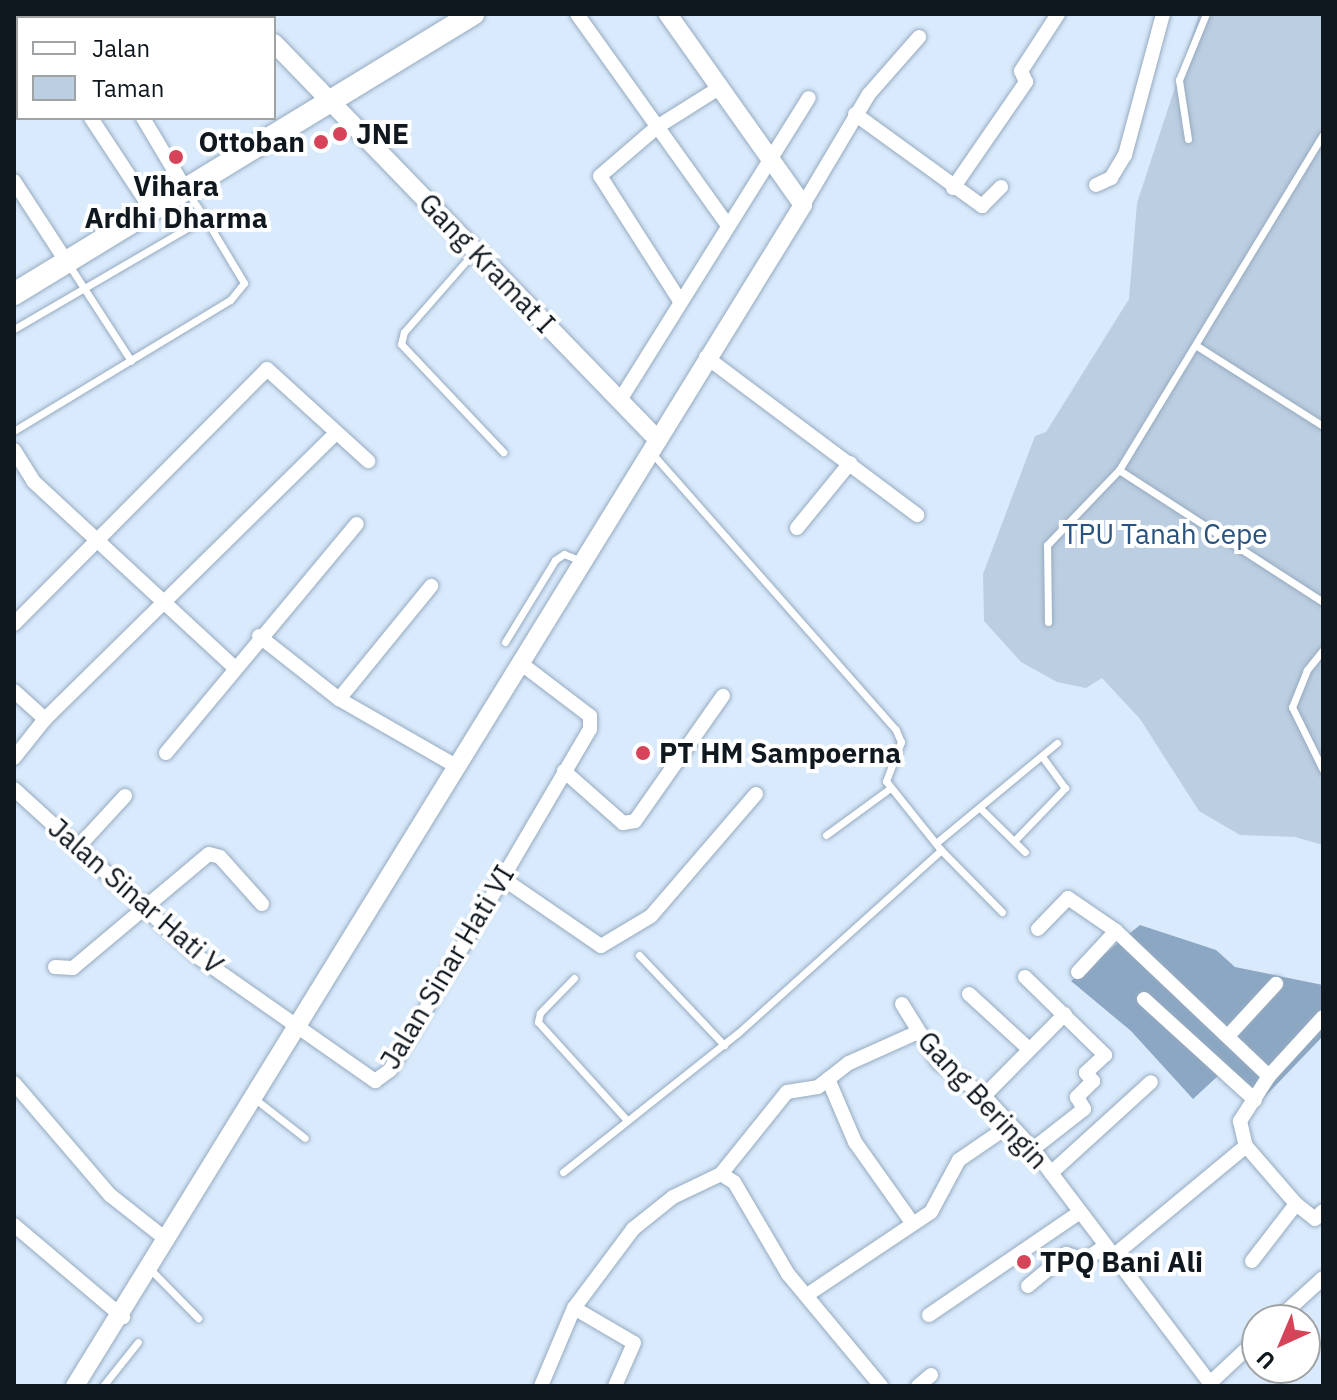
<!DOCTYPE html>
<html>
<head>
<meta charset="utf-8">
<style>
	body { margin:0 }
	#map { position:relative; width:1337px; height:1400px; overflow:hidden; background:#d9eafc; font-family:"IBM Plex Sans",sans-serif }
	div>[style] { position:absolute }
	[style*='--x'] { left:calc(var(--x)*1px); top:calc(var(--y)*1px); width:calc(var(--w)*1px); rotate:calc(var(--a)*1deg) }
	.green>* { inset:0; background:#bccee1 }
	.forest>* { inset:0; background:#8ba7c3 }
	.roads { filter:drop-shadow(0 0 2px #96aabf) drop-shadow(0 0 2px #96aabf) }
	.service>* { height:7px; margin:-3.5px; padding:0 3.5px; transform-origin:3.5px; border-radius:3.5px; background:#fff }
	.minor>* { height:14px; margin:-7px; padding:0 7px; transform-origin:7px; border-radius:7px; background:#fff }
	.tertiary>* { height:18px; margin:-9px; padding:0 9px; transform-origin:9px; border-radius:9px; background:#fff }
	.primary>* { height:22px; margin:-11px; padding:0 11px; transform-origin:11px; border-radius:11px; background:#fff }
	.dots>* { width:22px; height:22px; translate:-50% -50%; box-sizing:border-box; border:4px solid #fff; border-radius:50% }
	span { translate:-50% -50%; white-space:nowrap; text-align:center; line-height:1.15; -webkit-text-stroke:8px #fff; paint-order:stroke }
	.poi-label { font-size:28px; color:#10181f; font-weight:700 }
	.left { translate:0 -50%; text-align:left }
	.right { translate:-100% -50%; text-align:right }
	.street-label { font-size:28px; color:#10181f }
	.park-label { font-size:28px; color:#29537c }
	.frame { position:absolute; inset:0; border:16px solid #10181f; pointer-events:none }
	.legend { position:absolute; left:16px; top:16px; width:260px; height:104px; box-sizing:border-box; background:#fff; border:2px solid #9fa3a5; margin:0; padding:10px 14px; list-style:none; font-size:24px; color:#10181f }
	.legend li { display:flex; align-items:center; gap:16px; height:40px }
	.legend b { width:40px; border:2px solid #9fa3a5 }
	.north { position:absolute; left:1241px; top:1304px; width:80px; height:80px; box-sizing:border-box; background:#fff; border:2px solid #9fa3a5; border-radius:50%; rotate:224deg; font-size:22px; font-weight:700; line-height:32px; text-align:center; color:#10181f }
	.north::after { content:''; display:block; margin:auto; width:28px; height:36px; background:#d54458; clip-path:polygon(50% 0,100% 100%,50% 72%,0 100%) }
</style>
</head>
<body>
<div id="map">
	<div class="green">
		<div style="clip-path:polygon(1199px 14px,1323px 14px,1323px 845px,1295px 837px,1240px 835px,1199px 811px,1140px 719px,1102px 678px,1086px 688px,1057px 682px,1021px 662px,984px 621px,983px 574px,1035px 436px,1046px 432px,1129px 299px,1137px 203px)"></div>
	</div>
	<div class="forest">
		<div style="clip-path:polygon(1140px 925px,1216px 950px,1235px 967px,1323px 985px,1323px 1036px,1255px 1107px,1219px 1075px,1193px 1099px,1131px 1031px,1071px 981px)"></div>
	</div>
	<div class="roads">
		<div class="service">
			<div style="--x:1188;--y:139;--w:60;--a:-98.7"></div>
			<div style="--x:1179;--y:80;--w:71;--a:-67.8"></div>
			<div style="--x:188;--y:193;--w:30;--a:56"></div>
			<div style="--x:475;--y:251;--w:108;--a:131.2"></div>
			<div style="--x:404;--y:332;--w:12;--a:104"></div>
			<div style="--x:401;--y:344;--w:149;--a:46.6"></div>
			<div style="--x:69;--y:265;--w:114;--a:57.1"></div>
			<div style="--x:14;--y:329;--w:221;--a:-30.2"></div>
			<div style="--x:205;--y:218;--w:76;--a:59"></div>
			<div style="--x:244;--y:283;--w:22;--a:129"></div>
			<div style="--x:230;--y:300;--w:253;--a:148.8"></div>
			<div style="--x:1197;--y:346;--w:149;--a:32.4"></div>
			<div style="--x:1119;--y:470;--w:392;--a:-58.7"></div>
			<div style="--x:1048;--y:622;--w:77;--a:-90.7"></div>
			<div style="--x:1047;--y:545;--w:104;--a:-46.2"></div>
			<div style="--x:1119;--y:470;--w:243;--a:32.9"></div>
			<div style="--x:505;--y:642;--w:96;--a:-58.6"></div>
			<div style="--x:555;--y:560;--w:11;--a:-34"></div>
			<div style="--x:564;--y:554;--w:18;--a:22"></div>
			<div style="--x:1323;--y:650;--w:26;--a:129"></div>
			<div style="--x:1307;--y:670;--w:40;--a:112"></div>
			<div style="--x:1292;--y:707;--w:70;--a:63.8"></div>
			<div style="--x:982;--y:810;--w:60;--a:44.3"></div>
			<div style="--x:826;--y:835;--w:78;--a:-36.1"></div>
			<div style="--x:1014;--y:841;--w:74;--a:-46.1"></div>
			<div style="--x:1065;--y:788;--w:39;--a:-126"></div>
			<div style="--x:936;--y:843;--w:157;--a:-39.6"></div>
			<div style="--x:941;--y:850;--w:87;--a:45.5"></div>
			<div style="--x:639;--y:955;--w:124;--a:46.6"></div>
			<div style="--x:574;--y:978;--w:49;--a:134.2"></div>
			<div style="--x:540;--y:1013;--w:9;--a:103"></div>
			<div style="--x:538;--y:1022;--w:131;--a:47.8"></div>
			<div style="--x:255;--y:1099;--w:63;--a:38"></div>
			<div style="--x:563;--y:1172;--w:223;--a:-38.5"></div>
			<div style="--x:738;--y:1033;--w:273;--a:-42"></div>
			<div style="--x:941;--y:850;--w:88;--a:-128.6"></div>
			<div style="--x:886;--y:781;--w:42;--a:-69"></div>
			<div style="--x:901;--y:742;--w:13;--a:-113"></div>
			<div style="--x:896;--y:730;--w:369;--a:-131.4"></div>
			<div style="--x:150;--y:1269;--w:69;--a:45.6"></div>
			<div style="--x:103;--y:1386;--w:56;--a:-51.5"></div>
		</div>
		<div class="minor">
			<div style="--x:577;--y:14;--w:258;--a:54.5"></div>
			<div style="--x:27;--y:18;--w:6;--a:-39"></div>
			<div style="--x:14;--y:29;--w:5;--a:-37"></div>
			<div style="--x:855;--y:114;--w:157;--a:35.9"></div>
			<div style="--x:982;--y:206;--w:27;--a:-45"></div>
			<div style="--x:91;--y:118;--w:109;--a:56.6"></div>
			<div style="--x:143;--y:118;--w:84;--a:59.2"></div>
			<div style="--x:14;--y:181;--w:95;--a:57"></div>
			<div style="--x:1096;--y:185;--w:17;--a:-25"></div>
			<div style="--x:1111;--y:178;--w:27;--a:-59"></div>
			<div style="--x:1125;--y:155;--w:146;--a:-74.9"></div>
			<div style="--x:953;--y:188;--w:129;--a:-55.4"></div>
			<div style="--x:1026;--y:82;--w:12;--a:-114"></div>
			<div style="--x:1021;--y:71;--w:68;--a:-57"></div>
			<div style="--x:803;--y:205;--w:129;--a:-59.3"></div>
			<div style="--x:869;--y:94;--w:76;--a:-48.7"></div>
			<div style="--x:680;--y:301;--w:148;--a:-122.6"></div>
			<div style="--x:600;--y:176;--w:75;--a:-40.7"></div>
			<div style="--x:657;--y:127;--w:73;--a:-32.2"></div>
			<div style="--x:706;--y:357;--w:264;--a:36.8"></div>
			<div style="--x:620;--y:400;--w:356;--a:-58"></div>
			<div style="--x:14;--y:450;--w:36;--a:58"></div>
			<div style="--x:33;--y:481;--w:274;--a:42.8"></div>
			<div style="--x:797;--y:528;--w:84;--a:-50.8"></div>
			<div style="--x:14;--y:624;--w:359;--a:-45.2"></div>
			<div style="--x:267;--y:369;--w:137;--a:42.3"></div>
			<div style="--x:259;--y:636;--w:102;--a:38.2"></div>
			<div style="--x:339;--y:699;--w:135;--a:29.8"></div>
			<div style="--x:14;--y:691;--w:42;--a:42.1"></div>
			<div style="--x:339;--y:699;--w:146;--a:-50.8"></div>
			<div style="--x:166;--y:753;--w:298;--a:-50.2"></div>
			<div style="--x:14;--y:758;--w:50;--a:-51.5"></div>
			<div style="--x:45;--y:719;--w:408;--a:-44.5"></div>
			<div style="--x:564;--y:771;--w:79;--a:41.4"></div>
			<div style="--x:623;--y:823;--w:12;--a:-9"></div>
			<div style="--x:635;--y:821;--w:153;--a:-54.9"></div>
			<div style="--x:14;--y:789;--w:253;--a:42.3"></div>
			<div style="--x:201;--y:959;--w:213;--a:35"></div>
			<div style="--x:375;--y:1081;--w:19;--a:-36"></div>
			<div style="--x:390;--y:1070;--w:395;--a:-59.6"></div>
			<div style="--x:590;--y:729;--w:13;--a:-90"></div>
			<div style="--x:590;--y:716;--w:89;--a:-142.7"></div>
			<div style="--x:79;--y:846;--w:68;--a:-47.4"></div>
			<div style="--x:502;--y:878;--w:120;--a:34.5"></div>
			<div style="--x:601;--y:946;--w:58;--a:-31"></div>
			<div style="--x:651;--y:916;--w:161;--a:-49.3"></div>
			<div style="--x:1038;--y:929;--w:43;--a:-45.9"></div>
			<div style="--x:1068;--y:898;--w:58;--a:34.5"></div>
			<div style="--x:1116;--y:931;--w:211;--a:43.5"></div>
			<div style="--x:1269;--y:1076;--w:54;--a:122.8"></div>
			<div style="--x:1240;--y:1121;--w:26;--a:77"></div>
			<div style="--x:1246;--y:1146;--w:173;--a:140.4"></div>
			<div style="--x:55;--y:967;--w:18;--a:3"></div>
			<div style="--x:73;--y:968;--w:177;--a:-40"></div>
			<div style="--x:209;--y:854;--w:11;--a:15"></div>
			<div style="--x:220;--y:857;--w:63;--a:48.2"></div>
			<div style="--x:1078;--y:972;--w:56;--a:-47.2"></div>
			<div style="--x:1025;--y:977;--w:112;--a:44.3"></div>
			<div style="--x:1105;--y:1055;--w:26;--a:137"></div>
			<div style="--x:1086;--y:1073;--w:11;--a:49"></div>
			<div style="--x:1093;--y:1081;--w:23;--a:135"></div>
			<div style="--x:1077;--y:1097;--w:14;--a:60"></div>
			<div style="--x:1084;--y:1109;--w:65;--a:141.9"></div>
			<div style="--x:969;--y:994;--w:80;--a:42.5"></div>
			<div style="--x:1144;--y:999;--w:150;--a:42.3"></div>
			<div style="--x:902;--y:1004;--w:68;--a:58.2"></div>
			<div style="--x:938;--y:1062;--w:57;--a:36.5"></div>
			<div style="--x:984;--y:1096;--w:72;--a:47.2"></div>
			<div style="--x:1033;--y:1149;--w:297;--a:52.9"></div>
			<div style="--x:1228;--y:1036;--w:71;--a:-47.3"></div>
			<div style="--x:1269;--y:1076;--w:80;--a:-47.5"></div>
			<div style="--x:828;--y:1079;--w:69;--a:66.8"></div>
			<div style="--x:855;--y:1142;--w:100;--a:54.7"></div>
			<div style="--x:14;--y:1083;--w:148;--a:49.4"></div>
			<div style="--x:110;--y:1195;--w:73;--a:38.3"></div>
			<div style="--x:984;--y:1096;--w:115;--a:-45.4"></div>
			<div style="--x:1246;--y:1146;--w:77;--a:49.2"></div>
			<div style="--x:1296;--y:1204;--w:24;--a:38"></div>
			<div style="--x:1315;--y:1219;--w:11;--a:-45"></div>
			<div style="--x:1051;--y:1173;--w:135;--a:-42.3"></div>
			<div style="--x:721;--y:1174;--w:105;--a:-51.2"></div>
			<div style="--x:787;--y:1092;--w:31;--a:-9"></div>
			<div style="--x:818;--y:1087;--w:39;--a:-38"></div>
			<div style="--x:849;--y:1063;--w:73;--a:-24.1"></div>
			<div style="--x:14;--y:1225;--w:143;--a:40.2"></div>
			<div style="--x:1252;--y:1261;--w:72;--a:-52.3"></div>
			<div style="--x:1028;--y:1286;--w:50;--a:-40.1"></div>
			<div style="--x:1066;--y:1254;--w:20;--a:18"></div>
			<div style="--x:1085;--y:1260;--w:24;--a:-35"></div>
			<div style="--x:807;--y:1295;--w:149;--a:-33.8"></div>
			<div style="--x:931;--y:1212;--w:59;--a:-61.7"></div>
			<div style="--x:959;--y:1160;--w:62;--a:-34.5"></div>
			<div style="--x:574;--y:1308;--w:69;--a:30.3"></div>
			<div style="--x:634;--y:1343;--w:47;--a:113.8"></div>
			<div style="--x:929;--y:1315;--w:183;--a:-34.3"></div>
			<div style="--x:1277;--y:1320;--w:62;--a:-42.4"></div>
			<div style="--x:1210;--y:1383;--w:64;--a:-43.1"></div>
			<div style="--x:541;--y:1386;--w:85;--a:-67.1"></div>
			<div style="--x:574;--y:1308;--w:99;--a:-53.2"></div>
			<div style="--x:633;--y:1229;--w:51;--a:-38.7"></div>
			<div style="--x:673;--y:1197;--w:53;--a:-25.6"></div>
			<div style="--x:721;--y:1174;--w:15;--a:32"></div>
			<div style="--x:734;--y:1182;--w:107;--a:59.6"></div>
			<div style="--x:788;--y:1274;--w:146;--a:50.3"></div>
			<div style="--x:918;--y:1386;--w:17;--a:-40"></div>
		</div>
		<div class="tertiary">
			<div style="--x:246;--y:14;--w:6;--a:45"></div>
			<div style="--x:274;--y:43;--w:551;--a:45.96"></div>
			<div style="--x:75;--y:1386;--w:1387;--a:-58.35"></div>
			<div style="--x:803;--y:205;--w:234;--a:-125.3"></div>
		</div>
		<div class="primary">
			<div style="--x:14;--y:294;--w:538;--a:-31.38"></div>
		</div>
	</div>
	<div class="dots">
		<div style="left:340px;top:134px;background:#d54458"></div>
		<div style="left:321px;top:142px;background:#d54458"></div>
		<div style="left:176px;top:157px;background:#d54458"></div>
		<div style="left:643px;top:753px;background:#d54458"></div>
		<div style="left:1024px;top:1262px;background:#d54458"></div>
	</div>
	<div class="poi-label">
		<span class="left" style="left:356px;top:134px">JNE</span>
		<span class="right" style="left:305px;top:142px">Ottoban</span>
		<span style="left:176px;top:202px">Vihara<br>Ardhi Dharma</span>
		<span class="left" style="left:659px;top:753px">PT HM Sampoerna</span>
		<span class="left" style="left:1040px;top:1262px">TPQ Bani Ali</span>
	</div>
	<div class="street-label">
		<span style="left:487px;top:263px;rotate:46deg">Gang Kramat I</span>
		<span style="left:136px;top:896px;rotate:41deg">Jalan Sinar Hati V</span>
		<span style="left:447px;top:967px;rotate:-59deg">Jalan Sinar Hati VI</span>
		<span style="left:983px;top:1100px;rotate:47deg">Gang Beringin</span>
	</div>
	<div class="park-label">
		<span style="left:1165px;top:534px">TPU Tanah Cepe</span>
	</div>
	<div class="frame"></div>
	<ul class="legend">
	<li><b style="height:10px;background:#fff"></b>Jalan</li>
	<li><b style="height:22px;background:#bccee1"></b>Taman</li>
	</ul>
	<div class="north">U</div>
</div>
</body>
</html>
